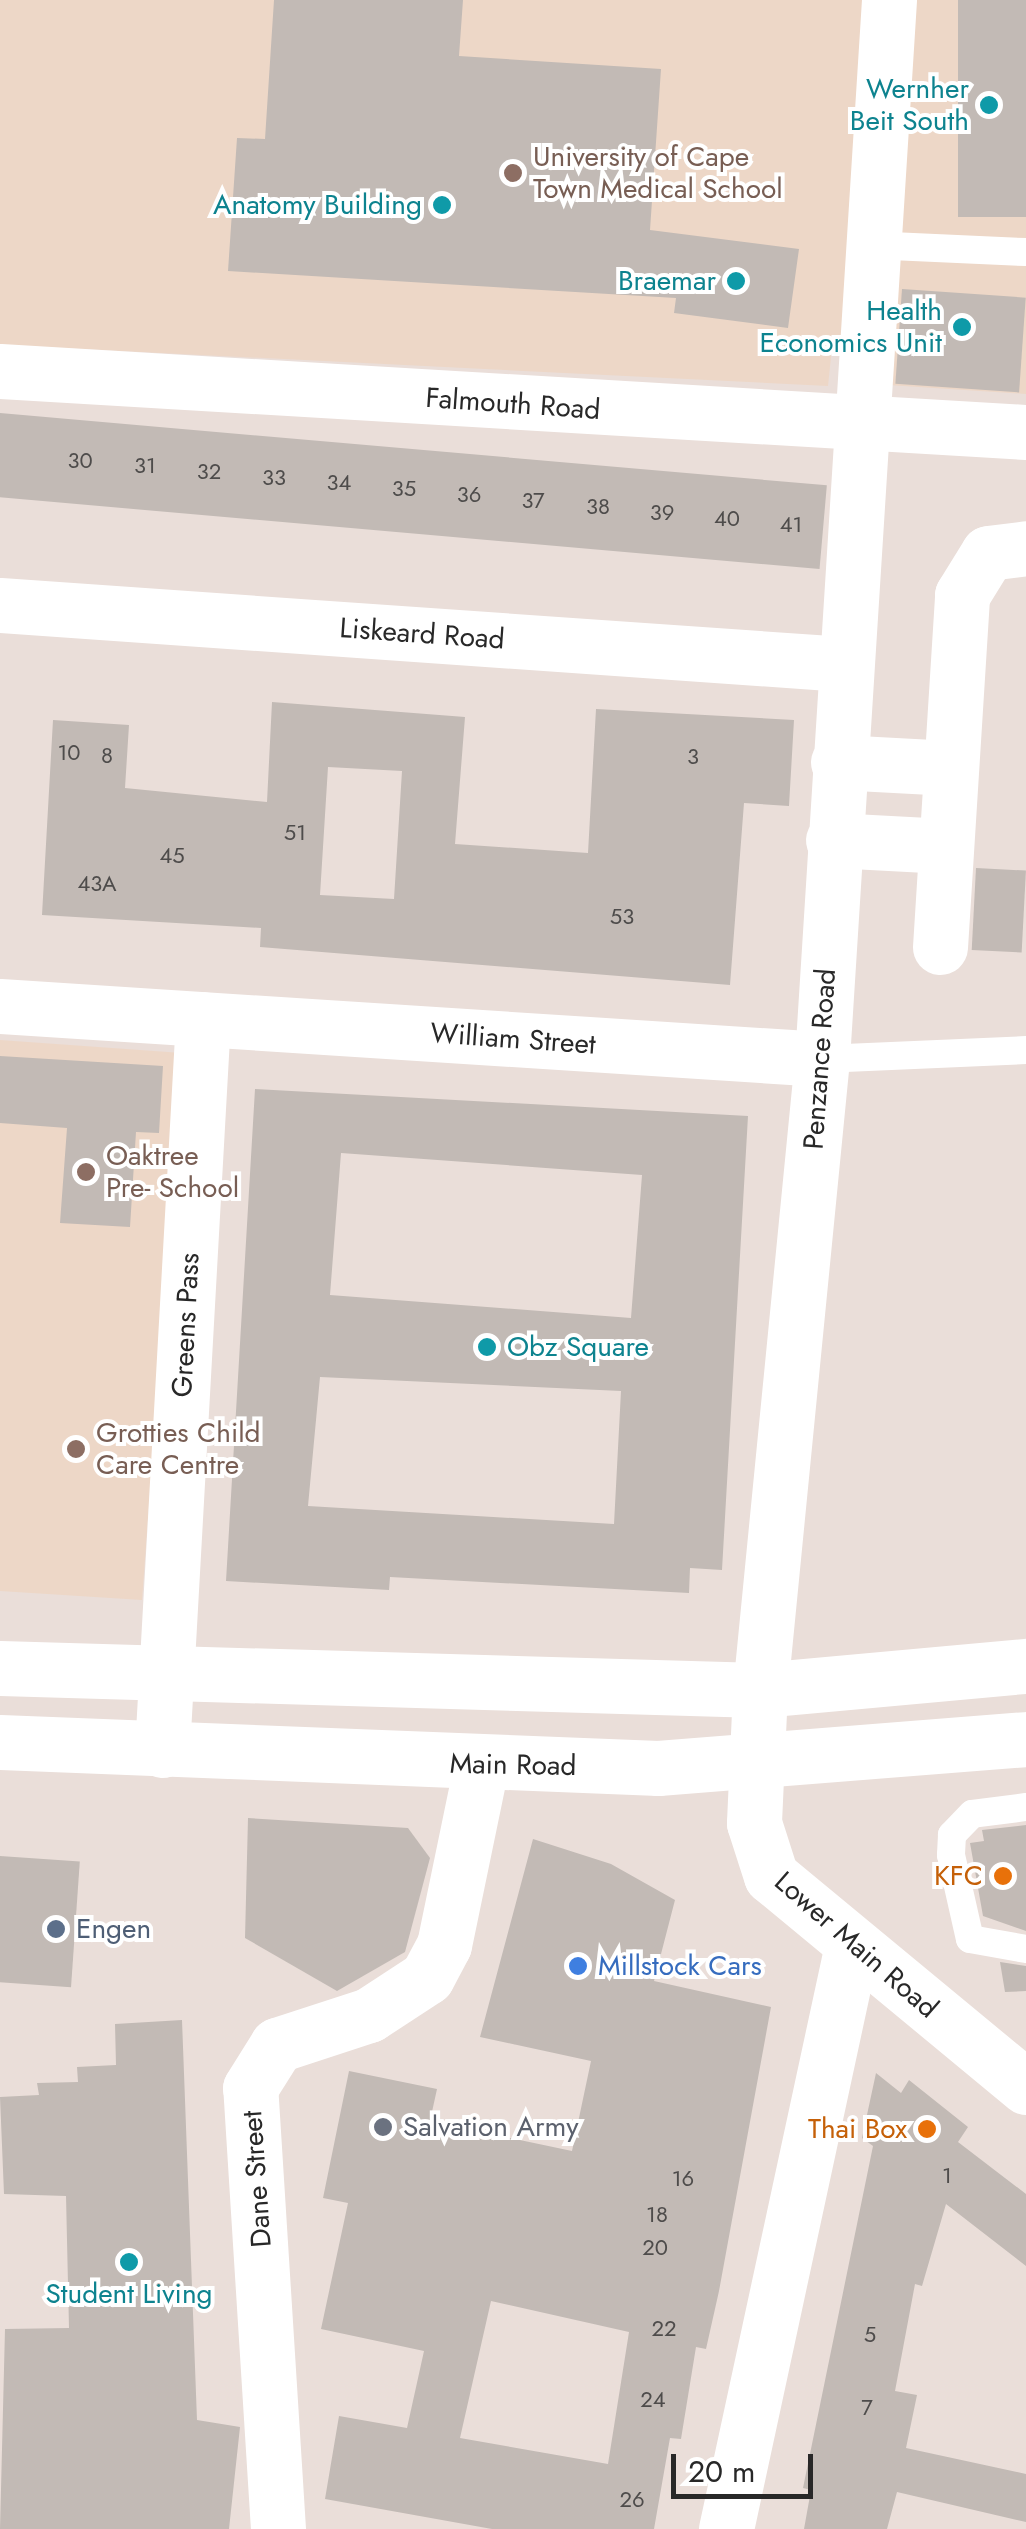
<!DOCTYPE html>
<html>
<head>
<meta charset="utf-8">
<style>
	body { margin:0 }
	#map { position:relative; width:1026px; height:2529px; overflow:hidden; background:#eaded9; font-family:Jost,sans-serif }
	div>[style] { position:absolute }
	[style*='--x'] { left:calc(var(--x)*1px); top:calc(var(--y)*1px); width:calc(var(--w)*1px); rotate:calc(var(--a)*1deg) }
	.education>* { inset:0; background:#edd7c7 }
	.building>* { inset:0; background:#c2bab5; transform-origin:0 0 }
	.service>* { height:28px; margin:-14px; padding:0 14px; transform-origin:14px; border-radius:14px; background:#fff }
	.minor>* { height:55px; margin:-27.5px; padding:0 27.5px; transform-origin:27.5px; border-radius:27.5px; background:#fff }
	.tertiary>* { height:55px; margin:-27.5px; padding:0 27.5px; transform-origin:27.5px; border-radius:27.5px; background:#fff }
	.secondary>* { height:55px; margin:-27.5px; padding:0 27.5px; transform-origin:27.5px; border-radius:27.5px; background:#fff }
	.dots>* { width:28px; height:28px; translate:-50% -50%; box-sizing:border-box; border:5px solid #fff; border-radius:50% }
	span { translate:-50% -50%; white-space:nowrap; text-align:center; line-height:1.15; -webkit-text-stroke:8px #fff; paint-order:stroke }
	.number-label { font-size:22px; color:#4e4c4b }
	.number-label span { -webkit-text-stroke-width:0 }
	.culture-label { font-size:28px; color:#0d838f }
	.right { translate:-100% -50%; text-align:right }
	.left { translate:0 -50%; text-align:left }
	.education-label { font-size:28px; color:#785e54 }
	.street-label { font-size:28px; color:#282828 }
	.food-label { font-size:28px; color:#c56008 }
	.service-label { font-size:28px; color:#4e5e75 }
	.shop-label { font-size:28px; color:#366cbe }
	.worship-label { font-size:28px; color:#5b616d }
	.scale { position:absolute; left:671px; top:2454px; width:142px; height:45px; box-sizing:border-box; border:5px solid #282828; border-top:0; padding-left:12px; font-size:30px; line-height:35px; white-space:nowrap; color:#282828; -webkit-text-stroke:8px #fff; paint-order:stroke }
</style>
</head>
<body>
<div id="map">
	<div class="education">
		<div style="clip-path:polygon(0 0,1026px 0,1026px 394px,888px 385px,891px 351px,832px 347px,828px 386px,0 345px)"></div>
		<div style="clip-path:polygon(0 1040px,182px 1053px,142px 1600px,0 1591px)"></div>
	</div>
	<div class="building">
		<div style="clip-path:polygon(274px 0,463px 0,459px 56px,661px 69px,650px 230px,799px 249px,788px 328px,674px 313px,676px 298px,228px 271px,237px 138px,265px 139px)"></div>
		<div style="left:958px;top:0;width:68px;height:217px"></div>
		<div style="left:902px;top:289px;width:124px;height:95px;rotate:4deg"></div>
		<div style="left:0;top:413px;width:830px;height:84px;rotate:5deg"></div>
		<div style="clip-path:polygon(evenodd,272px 702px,465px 717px,455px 844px,588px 853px,596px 709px,794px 720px,789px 806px,744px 803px,730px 985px,260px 947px,261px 928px,42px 915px,53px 720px,129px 725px,125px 788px,267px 802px,272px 702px,328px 767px,402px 771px,394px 899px,320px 895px,328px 767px)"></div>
		<div style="left:976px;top:868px;width:50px;height:82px;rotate:3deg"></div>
		<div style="clip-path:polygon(0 1056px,163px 1066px,159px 1133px,136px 1132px,130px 1227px,60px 1223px,67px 1128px,0 1123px)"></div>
		<div style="clip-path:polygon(evenodd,255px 1089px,748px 1116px,722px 1570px,690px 1568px,689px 1593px,390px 1577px,389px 1590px,226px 1581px,255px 1089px,341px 1153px,642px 1175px,631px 1318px,330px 1295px,341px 1153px,255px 1089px,320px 1377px,621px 1391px,614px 1524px,308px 1506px,320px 1377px)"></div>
		<div style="clip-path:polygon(248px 1818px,408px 1828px,430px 1858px,405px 1952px,337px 1991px,245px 1938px)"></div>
		<div style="clip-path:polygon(1026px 1825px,1026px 1931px,983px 1916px,970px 1843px,984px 1841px,982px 1830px)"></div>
		<div style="clip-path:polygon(evenodd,533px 1839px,611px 1864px,675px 1900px,654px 1981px,771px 2007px,719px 2291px,706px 2349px,696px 2347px,681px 2439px,670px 2438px,654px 2529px,492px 2529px,325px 2499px,339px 2416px,407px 2428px,424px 2351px,321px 2329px,348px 2203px,323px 2198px,349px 2071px,437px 2089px,430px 2121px,572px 2151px,591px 2061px,480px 2037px,533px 1839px,491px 2301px,629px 2332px,608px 2464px,460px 2438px,491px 2301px)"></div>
		<div style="left:0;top:1856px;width:80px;height:126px;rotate:4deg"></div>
		<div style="clip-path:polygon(1000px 1962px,1026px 1966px,1026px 1991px,1005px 1992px)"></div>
		<div style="clip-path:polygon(182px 2020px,197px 2420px,240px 2427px,229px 2529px,0 2529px,5px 2329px,69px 2328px,66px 2196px,4px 2194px,0 2097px,39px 2095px,37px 2083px,78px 2082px,77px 2067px,116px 2065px,115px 2024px)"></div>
		<div style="clip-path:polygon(876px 2073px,901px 2093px,909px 2080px,968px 2127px,958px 2142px,1026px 2194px,1026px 2266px,946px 2204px,922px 2286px,915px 2284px,895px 2391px,917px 2395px,906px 2448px,1026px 2474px,1026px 2522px,897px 2492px,887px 2529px,804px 2529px,811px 2490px,803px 2488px,873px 2146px,862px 2138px)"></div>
	</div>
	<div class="service">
		<div style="--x:869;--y:245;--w:157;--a:2.6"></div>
		<div style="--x:822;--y:1059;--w:204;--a:-2.5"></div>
		<div style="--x:1026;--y:1807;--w:54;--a:172.6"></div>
		<div style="--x:972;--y:1814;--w:29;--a:134"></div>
		<div style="--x:952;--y:1835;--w:20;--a:93"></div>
		<div style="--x:951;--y:1855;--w:86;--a:77.3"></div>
		<div style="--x:970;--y:1939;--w:57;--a:10.1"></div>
	</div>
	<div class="minor">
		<div style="--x:0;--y:371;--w:1028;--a:3.4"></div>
		<div style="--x:0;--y:605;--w:846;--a:4"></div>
		<div style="--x:838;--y:762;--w:113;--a:3"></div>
		<div style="--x:833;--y:840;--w:113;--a:3"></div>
		<div style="--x:940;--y:947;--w:353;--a:-86.4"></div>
		<div style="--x:962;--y:595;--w:49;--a:-58.2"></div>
		<div style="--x:988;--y:553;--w:38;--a:-7"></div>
		<div style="--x:0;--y:1006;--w:824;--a:3.69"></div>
		<div style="--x:760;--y:1690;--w:634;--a:-84.39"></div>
		<div style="--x:822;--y:1059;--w:1061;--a:-86.38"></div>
		<div style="--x:162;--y:1750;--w:732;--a:-86.79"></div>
		<div style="--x:278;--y:2529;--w:442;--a:-93.6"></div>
		<div style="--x:250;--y:2088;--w:51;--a:-57.9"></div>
		<div style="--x:277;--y:2045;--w:97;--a:-18.1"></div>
		<div style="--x:369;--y:2015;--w:69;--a:-33.2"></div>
		<div style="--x:427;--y:1977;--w:36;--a:-62"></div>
		<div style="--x:444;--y:1945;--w:183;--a:-78.3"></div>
		<div style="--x:726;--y:2529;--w:597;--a:-77.82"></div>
	</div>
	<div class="tertiary">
		<div style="--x:760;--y:1690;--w:133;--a:92.6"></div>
		<div style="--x:754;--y:1823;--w:56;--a:72.2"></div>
		<div style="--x:771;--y:1876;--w:331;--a:39.6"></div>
	</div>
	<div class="secondary">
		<div style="--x:0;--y:1668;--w:760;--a:1.66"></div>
		<div style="--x:760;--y:1690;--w:267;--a:-5.2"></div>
		<div style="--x:0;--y:1742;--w:659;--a:2.26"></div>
		<div style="--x:658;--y:1768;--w:369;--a:-4.5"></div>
	</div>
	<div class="dots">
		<div style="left:989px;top:105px;background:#0f9aa8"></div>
		<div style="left:513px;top:173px;background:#8d6e63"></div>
		<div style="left:442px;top:205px;background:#0f9aa8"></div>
		<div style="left:736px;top:281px;background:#0f9aa8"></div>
		<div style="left:962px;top:327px;background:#0f9aa8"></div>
		<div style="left:86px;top:1172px;background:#8d6e63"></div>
		<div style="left:487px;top:1347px;background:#0f9aa8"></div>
		<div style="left:76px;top:1449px;background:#8d6e63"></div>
		<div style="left:1003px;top:1876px;background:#e8710a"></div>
		<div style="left:56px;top:1929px;background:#5c6f8a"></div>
		<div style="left:578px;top:1966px;background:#3f7fe0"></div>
		<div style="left:383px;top:2127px;background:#6b7280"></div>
		<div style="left:927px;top:2129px;background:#e8710a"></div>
		<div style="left:129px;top:2262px;background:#0f9aa8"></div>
	</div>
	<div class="number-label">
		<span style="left:80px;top:461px">30</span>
		<span style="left:145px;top:466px">31</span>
		<span style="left:209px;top:472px">32</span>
		<span style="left:274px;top:478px">33</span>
		<span style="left:339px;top:483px">34</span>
		<span style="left:404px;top:489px">35</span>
		<span style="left:469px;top:495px">36</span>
		<span style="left:533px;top:501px">37</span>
		<span style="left:598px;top:507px">38</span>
		<span style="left:662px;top:513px">39</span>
		<span style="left:727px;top:519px">40</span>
		<span style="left:791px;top:525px">41</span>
		<span style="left:69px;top:753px">10</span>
		<span style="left:107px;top:756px">8</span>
		<span style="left:693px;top:757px">3</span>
		<span style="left:295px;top:833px">51</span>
		<span style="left:172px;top:856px">45</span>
		<span style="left:97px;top:884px">43A</span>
		<span style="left:622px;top:917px">53</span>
		<span style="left:947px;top:2176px">1</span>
		<span style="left:683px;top:2179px">16</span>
		<span style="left:657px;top:2215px">18</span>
		<span style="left:655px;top:2248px">20</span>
		<span style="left:664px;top:2329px">22</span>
		<span style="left:870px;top:2335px">5</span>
		<span style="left:653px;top:2400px">24</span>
		<span style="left:867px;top:2408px">7</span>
		<span style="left:632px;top:2500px">26</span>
	</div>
	<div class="culture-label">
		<span class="right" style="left:969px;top:105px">Wernher<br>Beit South</span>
		<span class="right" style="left:422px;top:205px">Anatomy Building</span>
		<span class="right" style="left:716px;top:281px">Braemar</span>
		<span class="right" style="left:942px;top:327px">Health<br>Economics Unit</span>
		<span class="left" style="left:507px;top:1347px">Obz Square</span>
		<span style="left:129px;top:2294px">Student Living</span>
	</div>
	<div class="education-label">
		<span class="left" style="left:533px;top:173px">University of Cape<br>Town Medical School</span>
		<span class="left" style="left:106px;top:1172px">Oaktree<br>Pre- School</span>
		<span class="left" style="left:96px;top:1449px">Grotties Child<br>Care Centre</span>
	</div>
	<div class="street-label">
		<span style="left:513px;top:404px;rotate:4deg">Falmouth Road</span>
		<span style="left:422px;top:634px;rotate:4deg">Liskeard Road</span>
		<span style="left:513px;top:1039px;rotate:4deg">William Street</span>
		<span style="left:820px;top:1059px;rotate:-86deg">Penzance Road</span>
		<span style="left:186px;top:1325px;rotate:-87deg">Greens Pass</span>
		<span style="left:513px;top:1765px;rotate:1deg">Main Road</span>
		<span style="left:856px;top:1945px;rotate:41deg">Lower Main Road</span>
		<span style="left:257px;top:2179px;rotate:-94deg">Dane Street</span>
	</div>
	<div class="food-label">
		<span class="right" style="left:983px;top:1876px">KFC</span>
		<span class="right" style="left:907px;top:2129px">Thai Box</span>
	</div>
	<div class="service-label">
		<span class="left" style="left:76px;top:1929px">Engen</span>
	</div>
	<div class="shop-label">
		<span class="left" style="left:598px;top:1966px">Millstock Cars</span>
	</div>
	<div class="worship-label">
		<span class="left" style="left:403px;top:2127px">Salvation Army</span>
	</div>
	<div class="scale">20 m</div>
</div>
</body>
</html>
